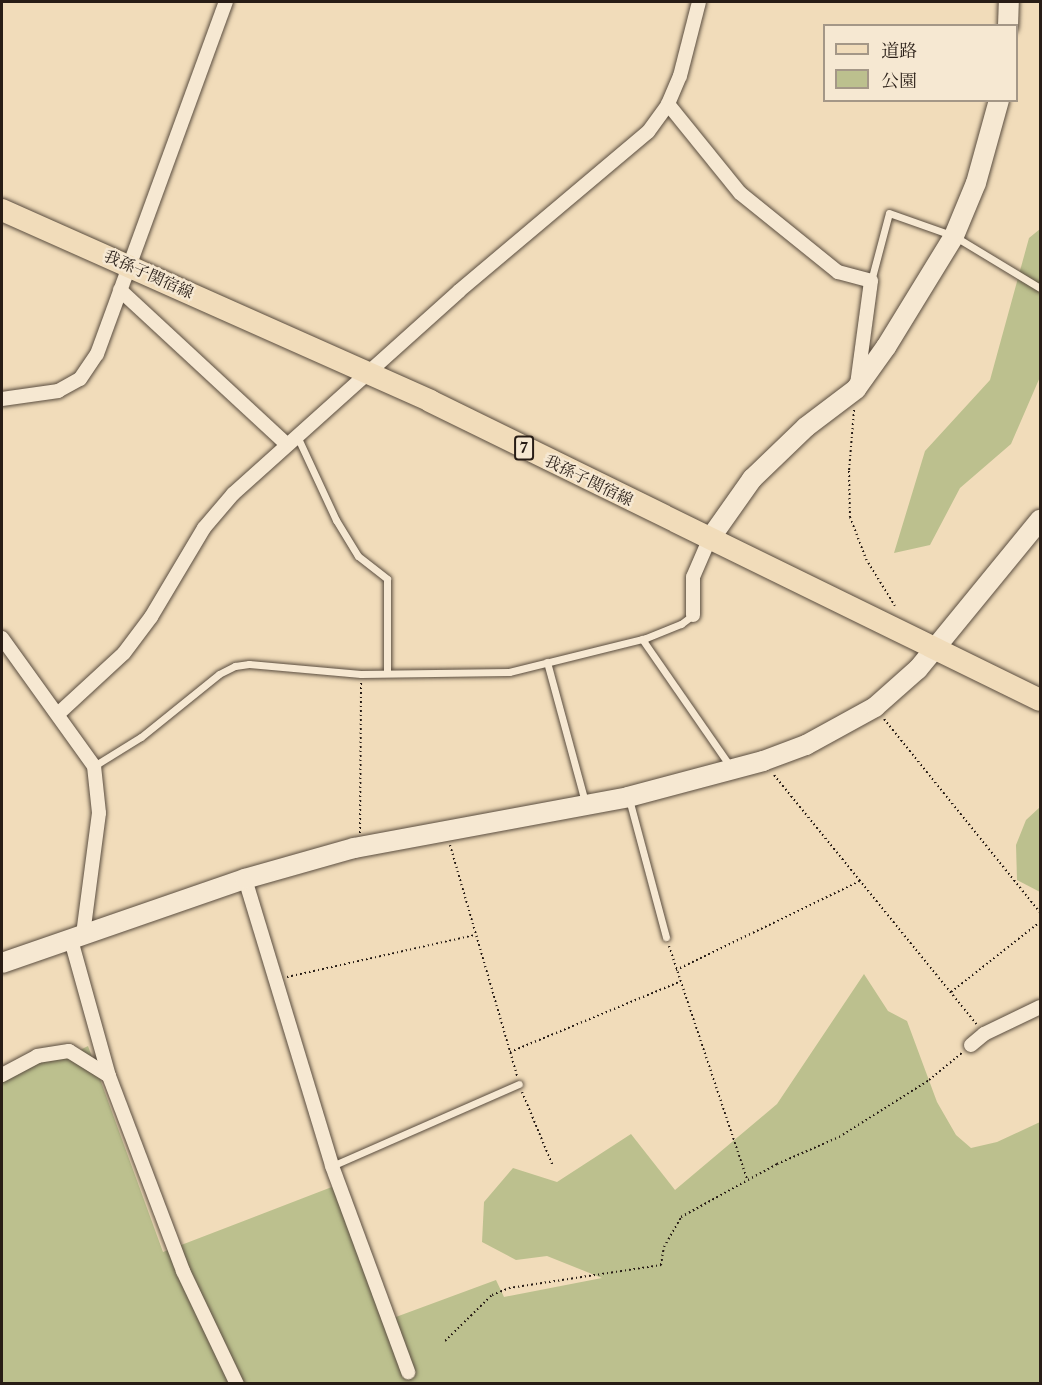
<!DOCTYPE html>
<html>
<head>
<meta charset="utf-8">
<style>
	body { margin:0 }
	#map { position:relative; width:1042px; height:1385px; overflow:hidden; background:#f1dcba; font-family:"Libre Caslon Text","Noto Serif JP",serif }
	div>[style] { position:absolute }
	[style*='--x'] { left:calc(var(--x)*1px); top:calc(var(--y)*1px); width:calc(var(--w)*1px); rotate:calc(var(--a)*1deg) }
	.green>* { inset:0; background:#bcc08e }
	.path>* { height:2px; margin-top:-1px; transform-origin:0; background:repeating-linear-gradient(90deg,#281d16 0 1.5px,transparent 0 4.5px) }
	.roads { filter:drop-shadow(0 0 2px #5a4d3f) drop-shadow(0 0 2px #5a4d3f) }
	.lane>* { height:7px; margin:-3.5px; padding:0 3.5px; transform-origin:3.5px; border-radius:3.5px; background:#f6e8d2 }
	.street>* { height:14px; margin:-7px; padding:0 7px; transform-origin:7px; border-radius:7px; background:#f6e8d2 }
	.secondary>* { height:20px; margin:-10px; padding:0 10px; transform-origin:10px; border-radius:10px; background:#f6e8d2 }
	.primary>* { height:22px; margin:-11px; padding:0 11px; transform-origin:11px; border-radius:11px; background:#f1dcba }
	span { translate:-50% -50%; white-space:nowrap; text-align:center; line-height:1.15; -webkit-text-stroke:4.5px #f6e8d2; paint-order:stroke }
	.shield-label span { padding:2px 4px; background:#f6e8d2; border:2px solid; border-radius:4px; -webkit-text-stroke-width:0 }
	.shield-label { font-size:15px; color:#281d16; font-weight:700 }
	.street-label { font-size:16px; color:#281d16 }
	.frame { position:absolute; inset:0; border:3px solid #281d16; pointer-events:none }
	.legend { position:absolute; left:823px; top:24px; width:195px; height:78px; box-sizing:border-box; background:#f6e8d2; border:2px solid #a49787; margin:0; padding:8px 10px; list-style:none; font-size:18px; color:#281d16 }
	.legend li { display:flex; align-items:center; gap:12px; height:30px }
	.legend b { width:30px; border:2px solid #a49787 }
</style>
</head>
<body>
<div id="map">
	<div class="green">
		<div style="clip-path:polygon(1040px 229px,1040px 377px,1011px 444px,960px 488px,930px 545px,894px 553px,925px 451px,990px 380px,1029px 238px)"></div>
		<div style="clip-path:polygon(1040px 807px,1040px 892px,1017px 880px,1016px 845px,1026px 820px)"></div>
		<div style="clip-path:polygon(864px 974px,888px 1011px,907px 1021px,937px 1102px,956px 1135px,971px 1148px,997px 1142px,1040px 1122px,1040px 1383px,2px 1383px,2px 1082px,29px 1066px,52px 1057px,66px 1057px,88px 1046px,163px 1252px,337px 1185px,385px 1321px,496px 1280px,504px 1297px,602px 1278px,547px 1256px,516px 1260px,482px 1242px,484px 1202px,513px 1168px,557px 1182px,631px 1134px,675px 1190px,777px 1104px)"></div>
	</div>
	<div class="path">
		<div style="--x:854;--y:410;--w:61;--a:94.7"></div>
		<div style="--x:849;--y:471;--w:46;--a:88.8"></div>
		<div style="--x:850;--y:517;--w:45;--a:69.1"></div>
		<div style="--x:866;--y:559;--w:55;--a:58.3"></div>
		<div style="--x:884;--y:719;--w:248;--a:51.1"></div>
		<div style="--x:774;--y:775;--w:321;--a:50.9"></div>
		<div style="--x:360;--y:833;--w:151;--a:-89.6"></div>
		<div style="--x:450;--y:845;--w:241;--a:73.8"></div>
		<div style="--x:669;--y:946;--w:246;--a:71.5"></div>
		<div style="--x:676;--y:970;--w:204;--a:-25.8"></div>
		<div style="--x:287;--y:977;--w:193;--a:-12.6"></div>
		<div style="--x:951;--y:992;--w:113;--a:-38.2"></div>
		<div style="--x:510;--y:1052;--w:183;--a:-22.5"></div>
		<div style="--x:522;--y:1092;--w:80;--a:67.3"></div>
		<div style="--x:445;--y:1341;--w:66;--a:-44.4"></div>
		<div style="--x:492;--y:1295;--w:18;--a:-22"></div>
		<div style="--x:509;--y:1288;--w:154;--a:-8.6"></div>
		<div style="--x:661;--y:1265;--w:18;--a:-81"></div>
		<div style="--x:664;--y:1247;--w:34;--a:-60"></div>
		<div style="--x:681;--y:1217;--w:110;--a:-28.9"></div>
		<div style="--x:777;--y:1164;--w:68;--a:-23.5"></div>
		<div style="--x:839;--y:1137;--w:107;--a:-32.3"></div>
		<div style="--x:929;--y:1080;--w:44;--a:-39.5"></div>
	</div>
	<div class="roads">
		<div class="lane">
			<div style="--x:871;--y:281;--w:70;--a:-75.2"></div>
			<div style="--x:889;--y:213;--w:69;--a:19.5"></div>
			<div style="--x:954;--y:236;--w:100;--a:31.2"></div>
			<div style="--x:297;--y:436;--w:93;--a:65.1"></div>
			<div style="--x:336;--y:520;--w:42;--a:58.6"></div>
			<div style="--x:358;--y:556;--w:37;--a:38"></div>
			<div style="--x:387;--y:579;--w:94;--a:90"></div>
			<div style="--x:642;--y:639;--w:155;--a:55.3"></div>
			<div style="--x:547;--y:662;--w:145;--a:74.8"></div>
			<div style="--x:94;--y:766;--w:55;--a:-31.7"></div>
			<div style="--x:141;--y:737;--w:100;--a:-38.9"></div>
			<div style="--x:219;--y:674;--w:18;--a:-27"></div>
			<div style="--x:235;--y:666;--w:14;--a:-8"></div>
			<div style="--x:249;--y:664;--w:112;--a:5.1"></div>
			<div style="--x:361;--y:674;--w:148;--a:-0.8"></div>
			<div style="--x:509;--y:672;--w:141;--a:-13.9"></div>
			<div style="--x:646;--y:638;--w:38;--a:-22"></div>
			<div style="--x:681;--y:624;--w:15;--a:-37"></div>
			<div style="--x:629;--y:799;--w:143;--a:75"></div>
			<div style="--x:332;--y:1166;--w:204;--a:-23.7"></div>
		</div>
		<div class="street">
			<div style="--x:668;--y:104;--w:114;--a:51"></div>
			<div style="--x:740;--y:193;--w:126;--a:38.9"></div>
			<div style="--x:838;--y:272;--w:34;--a:15"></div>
			<div style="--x:871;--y:281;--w:104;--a:97.7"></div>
			<div style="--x:120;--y:290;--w:225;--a:42.8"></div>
			<div style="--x:2;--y:399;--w:57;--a:-8.1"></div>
			<div style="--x:58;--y:391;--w:25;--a:-29"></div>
			<div style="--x:80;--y:379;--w:30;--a:-56"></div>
			<div style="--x:97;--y:354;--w:375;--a:-69.9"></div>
			<div style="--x:693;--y:615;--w:38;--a:-90"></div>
			<div style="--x:693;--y:577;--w:40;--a:-66.6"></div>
			<div style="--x:2;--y:638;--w:158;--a:54.3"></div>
			<div style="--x:94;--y:766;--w:47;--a:83.9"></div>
			<div style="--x:99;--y:813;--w:123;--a:97.5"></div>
			<div style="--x:59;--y:713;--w:88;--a:-42.7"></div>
			<div style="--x:124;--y:653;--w:45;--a:-53.1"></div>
			<div style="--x:151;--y:617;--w:104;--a:-59.2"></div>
			<div style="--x:204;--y:528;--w:45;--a:-49.5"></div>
			<div style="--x:233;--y:494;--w:304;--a:-41.9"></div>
			<div style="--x:459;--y:291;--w:247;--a:-40.1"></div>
			<div style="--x:648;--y:132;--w:34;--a:-54"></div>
			<div style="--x:668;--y:104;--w:30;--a:-67"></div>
			<div style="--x:680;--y:76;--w:76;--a:-75.6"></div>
			<div style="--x:245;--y:879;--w:300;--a:73.1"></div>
			<div style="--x:332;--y:1166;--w:220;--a:69.7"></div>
			<div style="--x:71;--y:940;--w:141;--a:74.4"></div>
			<div style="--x:109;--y:1076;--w:209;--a:69.2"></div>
			<div style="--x:183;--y:1271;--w:125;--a:64.5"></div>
			<div style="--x:971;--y:1045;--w:17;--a:-40"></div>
			<div style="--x:984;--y:1034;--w:62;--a:-25.7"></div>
			<div style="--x:2;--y:1075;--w:40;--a:-28"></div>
			<div style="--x:37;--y:1056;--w:32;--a:-9"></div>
			<div style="--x:69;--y:1051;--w:47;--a:32"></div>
		</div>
		<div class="secondary">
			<div style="--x:1008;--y:26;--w:24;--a:-88"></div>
			<div style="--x:709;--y:540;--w:75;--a:-54.8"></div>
			<div style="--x:752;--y:479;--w:75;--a:-43.9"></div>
			<div style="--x:806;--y:427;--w:63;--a:-37.2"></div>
			<div style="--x:856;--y:389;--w:52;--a:-54.5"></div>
			<div style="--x:886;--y:347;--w:130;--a:-58.5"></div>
			<div style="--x:954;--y:236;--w:57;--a:-67.5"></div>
			<div style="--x:976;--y:183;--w:86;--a:-74.5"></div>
			<div style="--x:2;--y:963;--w:257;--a:-19.1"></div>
			<div style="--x:245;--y:879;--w:113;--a:-15.9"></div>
			<div style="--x:354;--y:848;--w:279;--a:-10.5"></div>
			<div style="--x:628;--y:797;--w:140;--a:-14.9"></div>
			<div style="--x:763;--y:761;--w:46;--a:-20.4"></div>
			<div style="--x:806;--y:745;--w:79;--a:-28.8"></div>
			<div style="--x:875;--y:707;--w:57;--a:-41.5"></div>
			<div style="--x:918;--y:669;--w:193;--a:-50.7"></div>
		</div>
		<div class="primary">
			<div style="--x:2;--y:210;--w:469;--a:24"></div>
			<div style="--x:430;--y:401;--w:679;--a:26.11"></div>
		</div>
	</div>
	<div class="shield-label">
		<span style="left:524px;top:448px">7</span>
	</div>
	<div class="street-label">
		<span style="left:149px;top:274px;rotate:24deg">我孫子関宿線</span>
		<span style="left:589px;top:480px;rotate:26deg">我孫子関宿線</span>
	</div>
	<div class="frame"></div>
	<ul class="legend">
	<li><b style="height:8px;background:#f1dcba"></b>道路</li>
	<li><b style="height:16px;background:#bcc08e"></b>公園</li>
	</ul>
</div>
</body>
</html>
